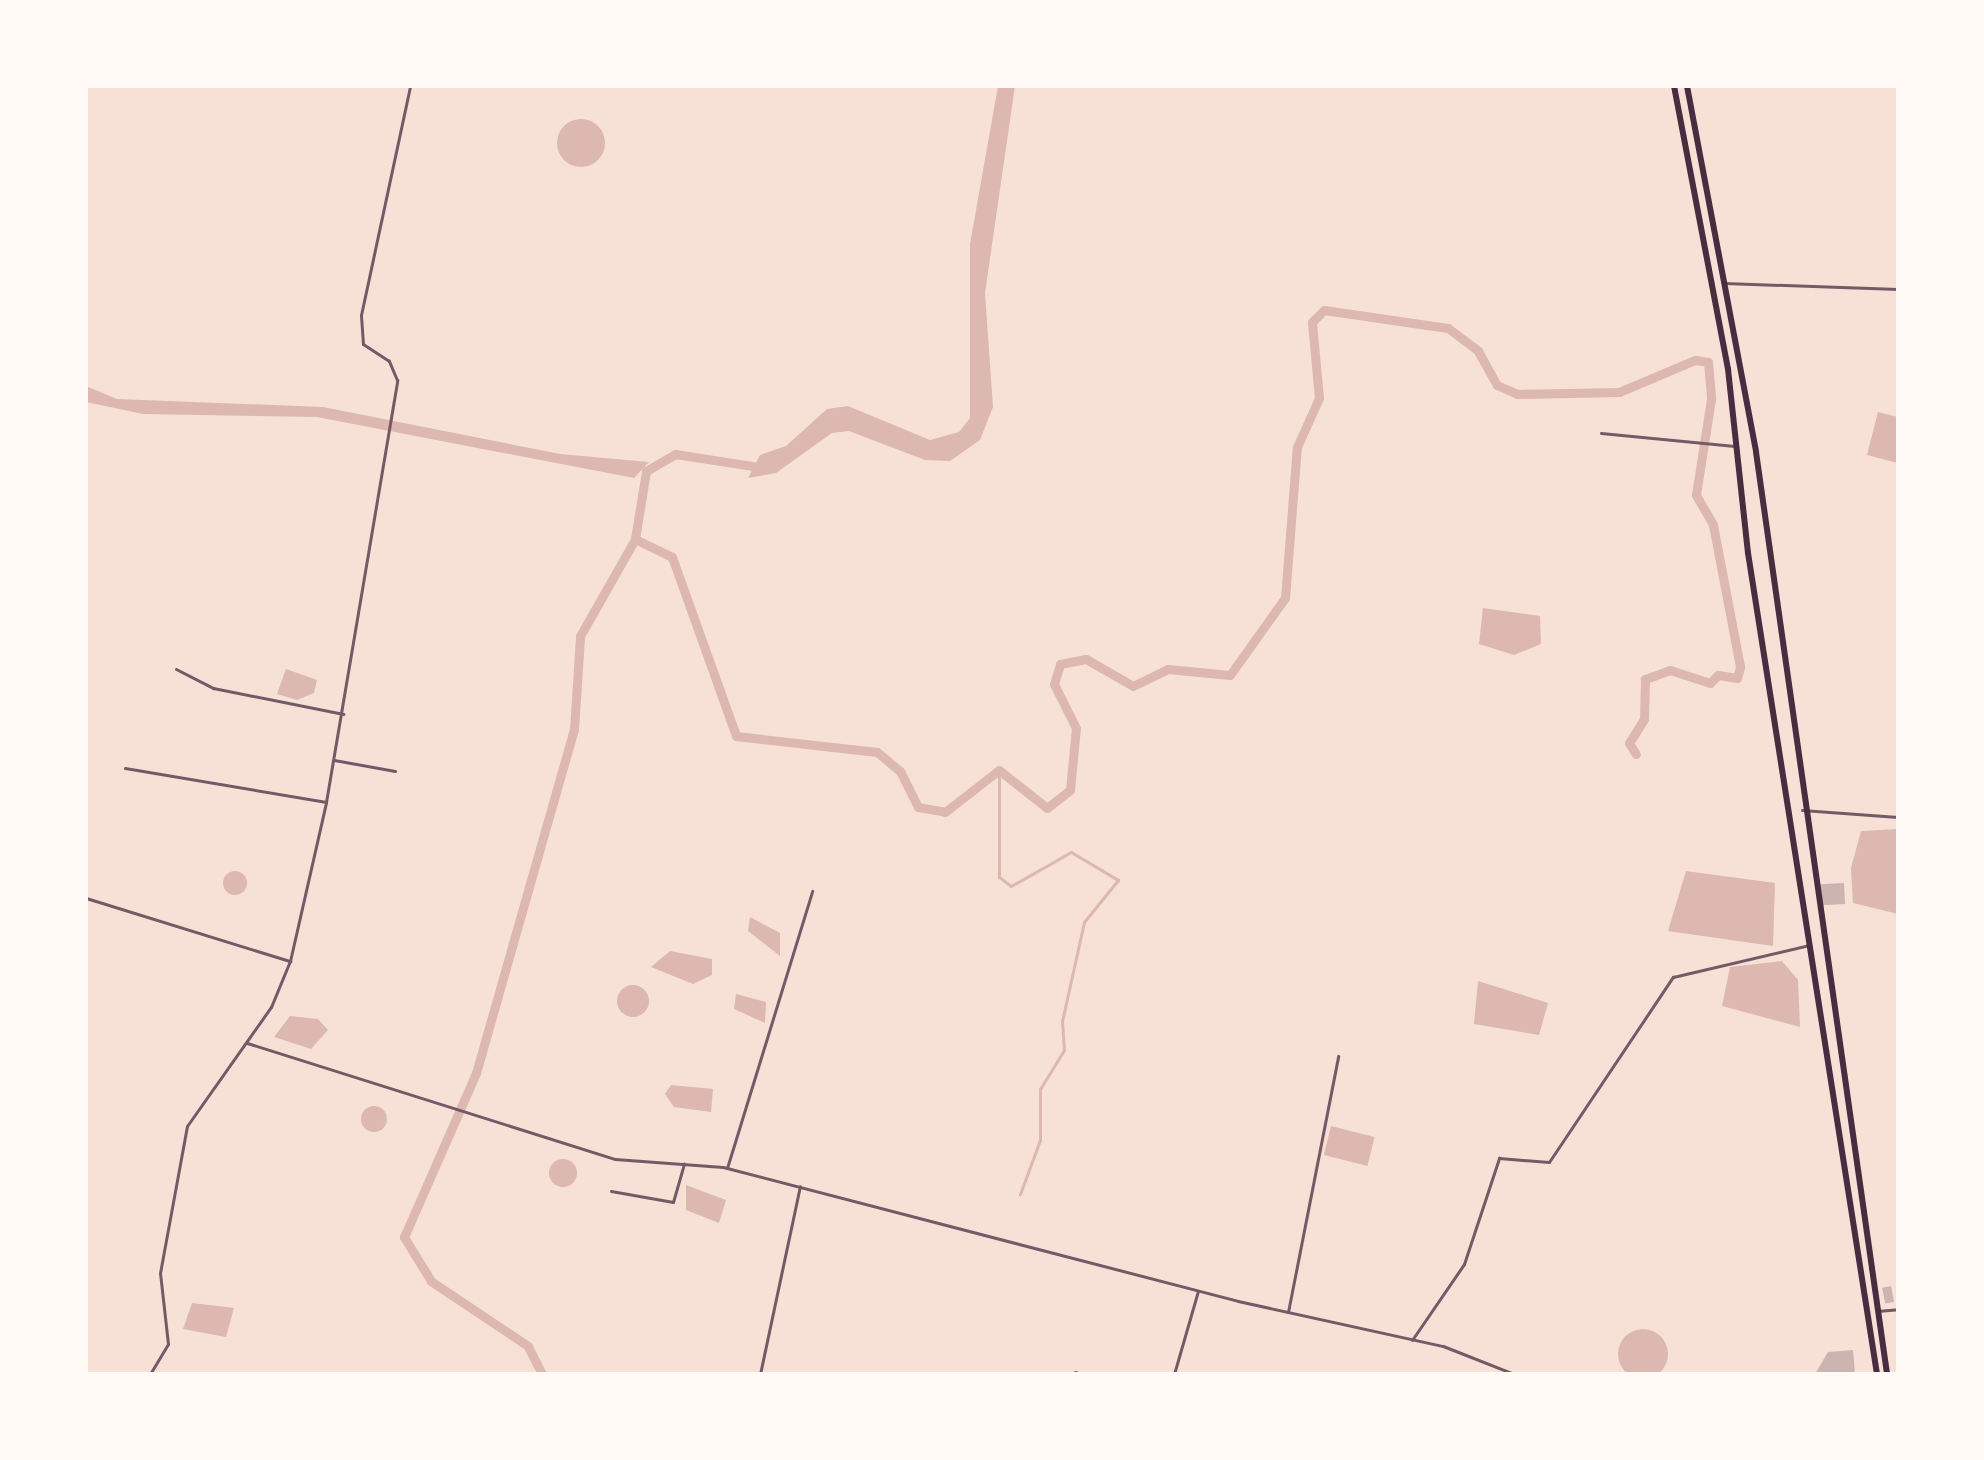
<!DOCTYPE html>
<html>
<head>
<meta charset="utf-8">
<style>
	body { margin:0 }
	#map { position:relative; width:1984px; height:1460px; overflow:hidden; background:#f7e1d7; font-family:Helvetica,sans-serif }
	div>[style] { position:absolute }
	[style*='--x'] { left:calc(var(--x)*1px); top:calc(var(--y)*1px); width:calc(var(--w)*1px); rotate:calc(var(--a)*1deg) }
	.water>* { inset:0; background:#dcb8b0; transform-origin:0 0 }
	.round { border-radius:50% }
	.stream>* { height:3px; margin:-1.5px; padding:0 1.5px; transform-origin:1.5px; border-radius:1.5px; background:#dcb8b0 }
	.canal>* { height:9px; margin:-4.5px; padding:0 4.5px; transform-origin:4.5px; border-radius:4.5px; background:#dcb8b0 }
	.building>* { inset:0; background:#ccb4b1; transform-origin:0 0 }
	.minor>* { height:3px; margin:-1.5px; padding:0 1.5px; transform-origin:1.5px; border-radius:1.5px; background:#755966 }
	.trunk>* { height:6px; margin:-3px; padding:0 3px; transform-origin:3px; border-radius:3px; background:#4a2c40 }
	span { translate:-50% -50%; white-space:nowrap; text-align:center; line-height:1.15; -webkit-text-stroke:6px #fffaf5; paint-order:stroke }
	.frame { position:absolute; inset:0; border:88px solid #fffaf5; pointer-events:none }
</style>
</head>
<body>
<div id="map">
	<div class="water">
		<div style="clip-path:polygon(998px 86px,1015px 86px,985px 293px,993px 407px,980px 440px,950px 461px,925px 460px,849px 431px,832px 433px,776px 473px,748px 478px,760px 455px,786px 446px,827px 409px,848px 406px,930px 440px,959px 432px,970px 418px,970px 244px)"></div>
		<div class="round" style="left:557px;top:119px;width:48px;height:48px"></div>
		<div style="clip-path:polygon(86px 386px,117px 399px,323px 407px,560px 454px,649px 462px,634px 478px,317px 417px,143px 414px,86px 402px)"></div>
		<div style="clip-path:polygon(1878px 412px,1898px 417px,1898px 463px,1867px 455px)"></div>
		<div style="clip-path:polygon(1483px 608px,1540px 616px,1541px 644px,1514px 655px,1479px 644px)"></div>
		<div style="clip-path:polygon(286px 669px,317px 680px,314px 693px,297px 700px,277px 694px)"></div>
		<div style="clip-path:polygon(1898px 829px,1898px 914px,1853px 903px,1851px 868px,1861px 831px)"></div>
		<div style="clip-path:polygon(1686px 871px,1775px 883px,1773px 946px,1668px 931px)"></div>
		<div class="round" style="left:223px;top:871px;width:24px;height:24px"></div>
		<div style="clip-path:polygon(750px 917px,780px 933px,780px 956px,748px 931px)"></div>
		<div style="clip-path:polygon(670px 951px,712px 959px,712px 975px,693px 984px,651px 967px)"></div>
		<div style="clip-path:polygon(1782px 961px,1798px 980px,1800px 1027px,1722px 1006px,1730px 967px)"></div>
		<div style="clip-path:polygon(1478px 981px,1548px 1003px,1539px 1035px,1474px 1024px)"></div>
		<div class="round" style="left:617px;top:985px;width:32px;height:32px"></div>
		<div style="clip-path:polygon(736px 994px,766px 1002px,765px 1023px,734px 1009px)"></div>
		<div style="clip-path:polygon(290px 1016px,318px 1019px,328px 1030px,311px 1049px,274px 1037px)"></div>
		<div style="clip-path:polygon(671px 1085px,713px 1089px,711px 1112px,674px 1107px,665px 1094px)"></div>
		<div class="round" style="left:361px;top:1106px;width:26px;height:26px"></div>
		<div style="left:1331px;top:1126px;width:45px;height:30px;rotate:14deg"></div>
		<div class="round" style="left:549px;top:1159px;width:28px;height:28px"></div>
		<div style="clip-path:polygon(686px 1185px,726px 1200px,719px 1223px,686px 1210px)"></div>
		<div style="clip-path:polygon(192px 1303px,234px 1308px,226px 1337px,183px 1329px)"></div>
		<div class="round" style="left:1618px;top:1329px;width:50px;height:50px"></div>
	</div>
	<div class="stream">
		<div style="--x:999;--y:770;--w:107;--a:90"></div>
		<div style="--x:999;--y:877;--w:15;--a:37"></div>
		<div style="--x:1011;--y:886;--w:69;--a:-29.5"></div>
		<div style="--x:1071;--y:852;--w:55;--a:30.8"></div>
		<div style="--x:1118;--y:880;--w:54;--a:129"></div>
		<div style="--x:1084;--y:922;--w:101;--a:102.5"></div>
		<div style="--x:1062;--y:1021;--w:29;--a:86"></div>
		<div style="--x:1064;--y:1050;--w:46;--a:121.6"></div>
		<div style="--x:1040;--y:1089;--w:51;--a:90"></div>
		<div style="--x:1040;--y:1140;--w:58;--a:110.3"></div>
	</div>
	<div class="canal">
		<div style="--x:635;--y:539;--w:41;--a:25.9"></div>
		<div style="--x:672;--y:557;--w:190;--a:70.3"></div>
		<div style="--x:736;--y:736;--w:142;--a:6.5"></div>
		<div style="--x:877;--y:752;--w:30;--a:40"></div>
		<div style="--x:900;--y:771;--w:40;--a:63.4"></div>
		<div style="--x:918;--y:807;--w:27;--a:10"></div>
		<div style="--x:945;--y:812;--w:68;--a:-37.9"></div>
		<div style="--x:999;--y:770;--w:61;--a:38.4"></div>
		<div style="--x:1047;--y:808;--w:29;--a:-38"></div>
		<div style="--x:1070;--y:790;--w:62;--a:-84.5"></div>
		<div style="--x:1076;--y:728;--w:49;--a:-116.6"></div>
		<div style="--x:1054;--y:684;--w:21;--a:-73"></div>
		<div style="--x:1060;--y:664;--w:26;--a:-11"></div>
		<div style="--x:1086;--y:659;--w:54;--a:29.9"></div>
		<div style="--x:1133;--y:686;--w:39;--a:-26"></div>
		<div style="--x:1168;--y:669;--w:62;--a:5.5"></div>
		<div style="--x:1230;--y:675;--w:95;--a:-54.5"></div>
		<div style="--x:1285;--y:598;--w:151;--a:-85.5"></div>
		<div style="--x:1297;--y:447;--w:54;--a:-65.8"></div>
		<div style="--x:1319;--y:398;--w:76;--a:-95.3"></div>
		<div style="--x:1312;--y:322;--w:17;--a:-45"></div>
		<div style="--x:1324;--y:310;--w:125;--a:8.3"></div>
		<div style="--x:1448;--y:328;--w:38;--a:37"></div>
		<div style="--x:1478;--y:351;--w:39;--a:61"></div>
		<div style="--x:1497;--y:385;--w:22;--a:24"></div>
		<div style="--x:1517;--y:394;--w:102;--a:-1.1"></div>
		<div style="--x:1619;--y:392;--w:82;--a:-22.8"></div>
		<div style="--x:1695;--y:360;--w:13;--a:9"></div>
		<div style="--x:1708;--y:362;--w:37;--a:85"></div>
		<div style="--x:1711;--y:399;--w:97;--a:98.9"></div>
		<div style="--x:1696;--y:495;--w:34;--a:60"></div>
		<div style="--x:1713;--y:525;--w:145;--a:79.2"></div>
		<div style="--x:1740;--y:667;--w:11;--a:105"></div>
		<div style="--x:1737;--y:678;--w:19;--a:-171"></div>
		<div style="--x:1718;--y:675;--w:11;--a:135"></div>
		<div style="--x:1710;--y:683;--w:42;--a:-162"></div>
		<div style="--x:1670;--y:670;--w:27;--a:160"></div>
		<div style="--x:1645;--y:679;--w:40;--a:91.4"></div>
		<div style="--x:1644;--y:719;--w:28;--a:122"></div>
		<div style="--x:1629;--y:743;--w:13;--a:58"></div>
		<div style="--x:542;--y:1374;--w:31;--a:-117"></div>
		<div style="--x:528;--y:1346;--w:117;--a:-146.2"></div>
		<div style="--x:431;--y:1281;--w:52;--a:-121.5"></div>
		<div style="--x:404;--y:1237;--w:179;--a:-66.3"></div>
		<div style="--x:476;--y:1073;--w:357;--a:-74.1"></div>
		<div style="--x:574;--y:730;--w:94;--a:-86.3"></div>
		<div style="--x:580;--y:636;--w:112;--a:-60.4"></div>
		<div style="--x:635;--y:539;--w:69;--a:-80.8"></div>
		<div style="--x:646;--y:471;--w:34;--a:-30"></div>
		<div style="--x:675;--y:454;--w:91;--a:8.8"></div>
	</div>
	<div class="building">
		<div style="left:1844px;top:883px;width:21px;height:24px;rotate:87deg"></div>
		<div style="left:1891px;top:1286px;width:16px;height:9px;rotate:79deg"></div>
		<div style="clip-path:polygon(1853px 1350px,1855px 1374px,1815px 1374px,1828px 1352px)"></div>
	</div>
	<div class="minor">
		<div style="--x:1724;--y:283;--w:174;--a:2"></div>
		<div style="--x:1601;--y:433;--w:134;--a:5.6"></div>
		<div style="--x:176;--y:669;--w:42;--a:27.2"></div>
		<div style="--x:213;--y:688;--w:133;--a:11.3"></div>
		<div style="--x:334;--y:760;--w:62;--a:10.2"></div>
		<div style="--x:125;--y:768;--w:204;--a:9.6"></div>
		<div style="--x:1802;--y:810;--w:96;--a:4.2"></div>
		<div style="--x:86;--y:898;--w:214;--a:17.2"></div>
		<div style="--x:247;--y:1043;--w:386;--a:17.5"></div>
		<div style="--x:615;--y:1159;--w:108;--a:4.2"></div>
		<div style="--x:723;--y:1167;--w:532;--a:14.58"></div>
		<div style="--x:1238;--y:1301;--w:210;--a:12.4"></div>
		<div style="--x:1443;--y:1346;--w:76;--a:21.5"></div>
		<div style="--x:727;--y:1168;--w:290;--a:-72.9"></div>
		<div style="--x:611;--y:1191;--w:63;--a:10.1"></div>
		<div style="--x:673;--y:1202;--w:40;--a:-74"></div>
		<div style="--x:1877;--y:1311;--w:21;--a:-5"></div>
		<div style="--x:1288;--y:1312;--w:261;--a:-78.9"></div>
		<div style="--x:1412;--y:1340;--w:92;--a:-55.6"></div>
		<div style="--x:1464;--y:1264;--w:112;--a:-71.7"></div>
		<div style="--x:1499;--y:1158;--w:50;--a:4.6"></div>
		<div style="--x:1549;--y:1162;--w:223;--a:-56.2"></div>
		<div style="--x:1673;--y:977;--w:140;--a:-13.2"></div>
		<div style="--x:1075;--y:1372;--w:6;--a:18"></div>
		<div style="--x:150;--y:1374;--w:35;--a:-59"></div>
		<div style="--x:168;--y:1344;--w:71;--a:-96.4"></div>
		<div style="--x:160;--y:1273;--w:149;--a:-79.6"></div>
		<div style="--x:187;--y:1126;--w:146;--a:-54.8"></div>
		<div style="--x:271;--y:1007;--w:50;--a:-67.6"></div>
		<div style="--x:290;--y:961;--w:163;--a:-77.2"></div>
		<div style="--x:326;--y:802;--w:428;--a:-80.4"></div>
		<div style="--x:397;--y:380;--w:21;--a:-113"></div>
		<div style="--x:389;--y:361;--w:31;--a:-147"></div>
		<div style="--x:363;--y:344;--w:29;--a:-94"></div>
		<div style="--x:361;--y:315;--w:234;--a:-77.9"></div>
		<div style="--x:760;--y:1374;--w:192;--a:-78"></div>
		<div style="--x:1174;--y:1374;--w:86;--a:-73.9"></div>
	</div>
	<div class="trunk">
		<div style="--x:1674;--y:86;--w:288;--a:79.2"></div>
		<div style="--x:1728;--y:369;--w:185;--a:83.8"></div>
		<div style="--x:1748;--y:553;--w:831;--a:81.07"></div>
		<div style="--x:1687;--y:86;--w:372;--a:79.3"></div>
		<div style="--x:1756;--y:452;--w:931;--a:81.91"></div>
	</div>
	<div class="frame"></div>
</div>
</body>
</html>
